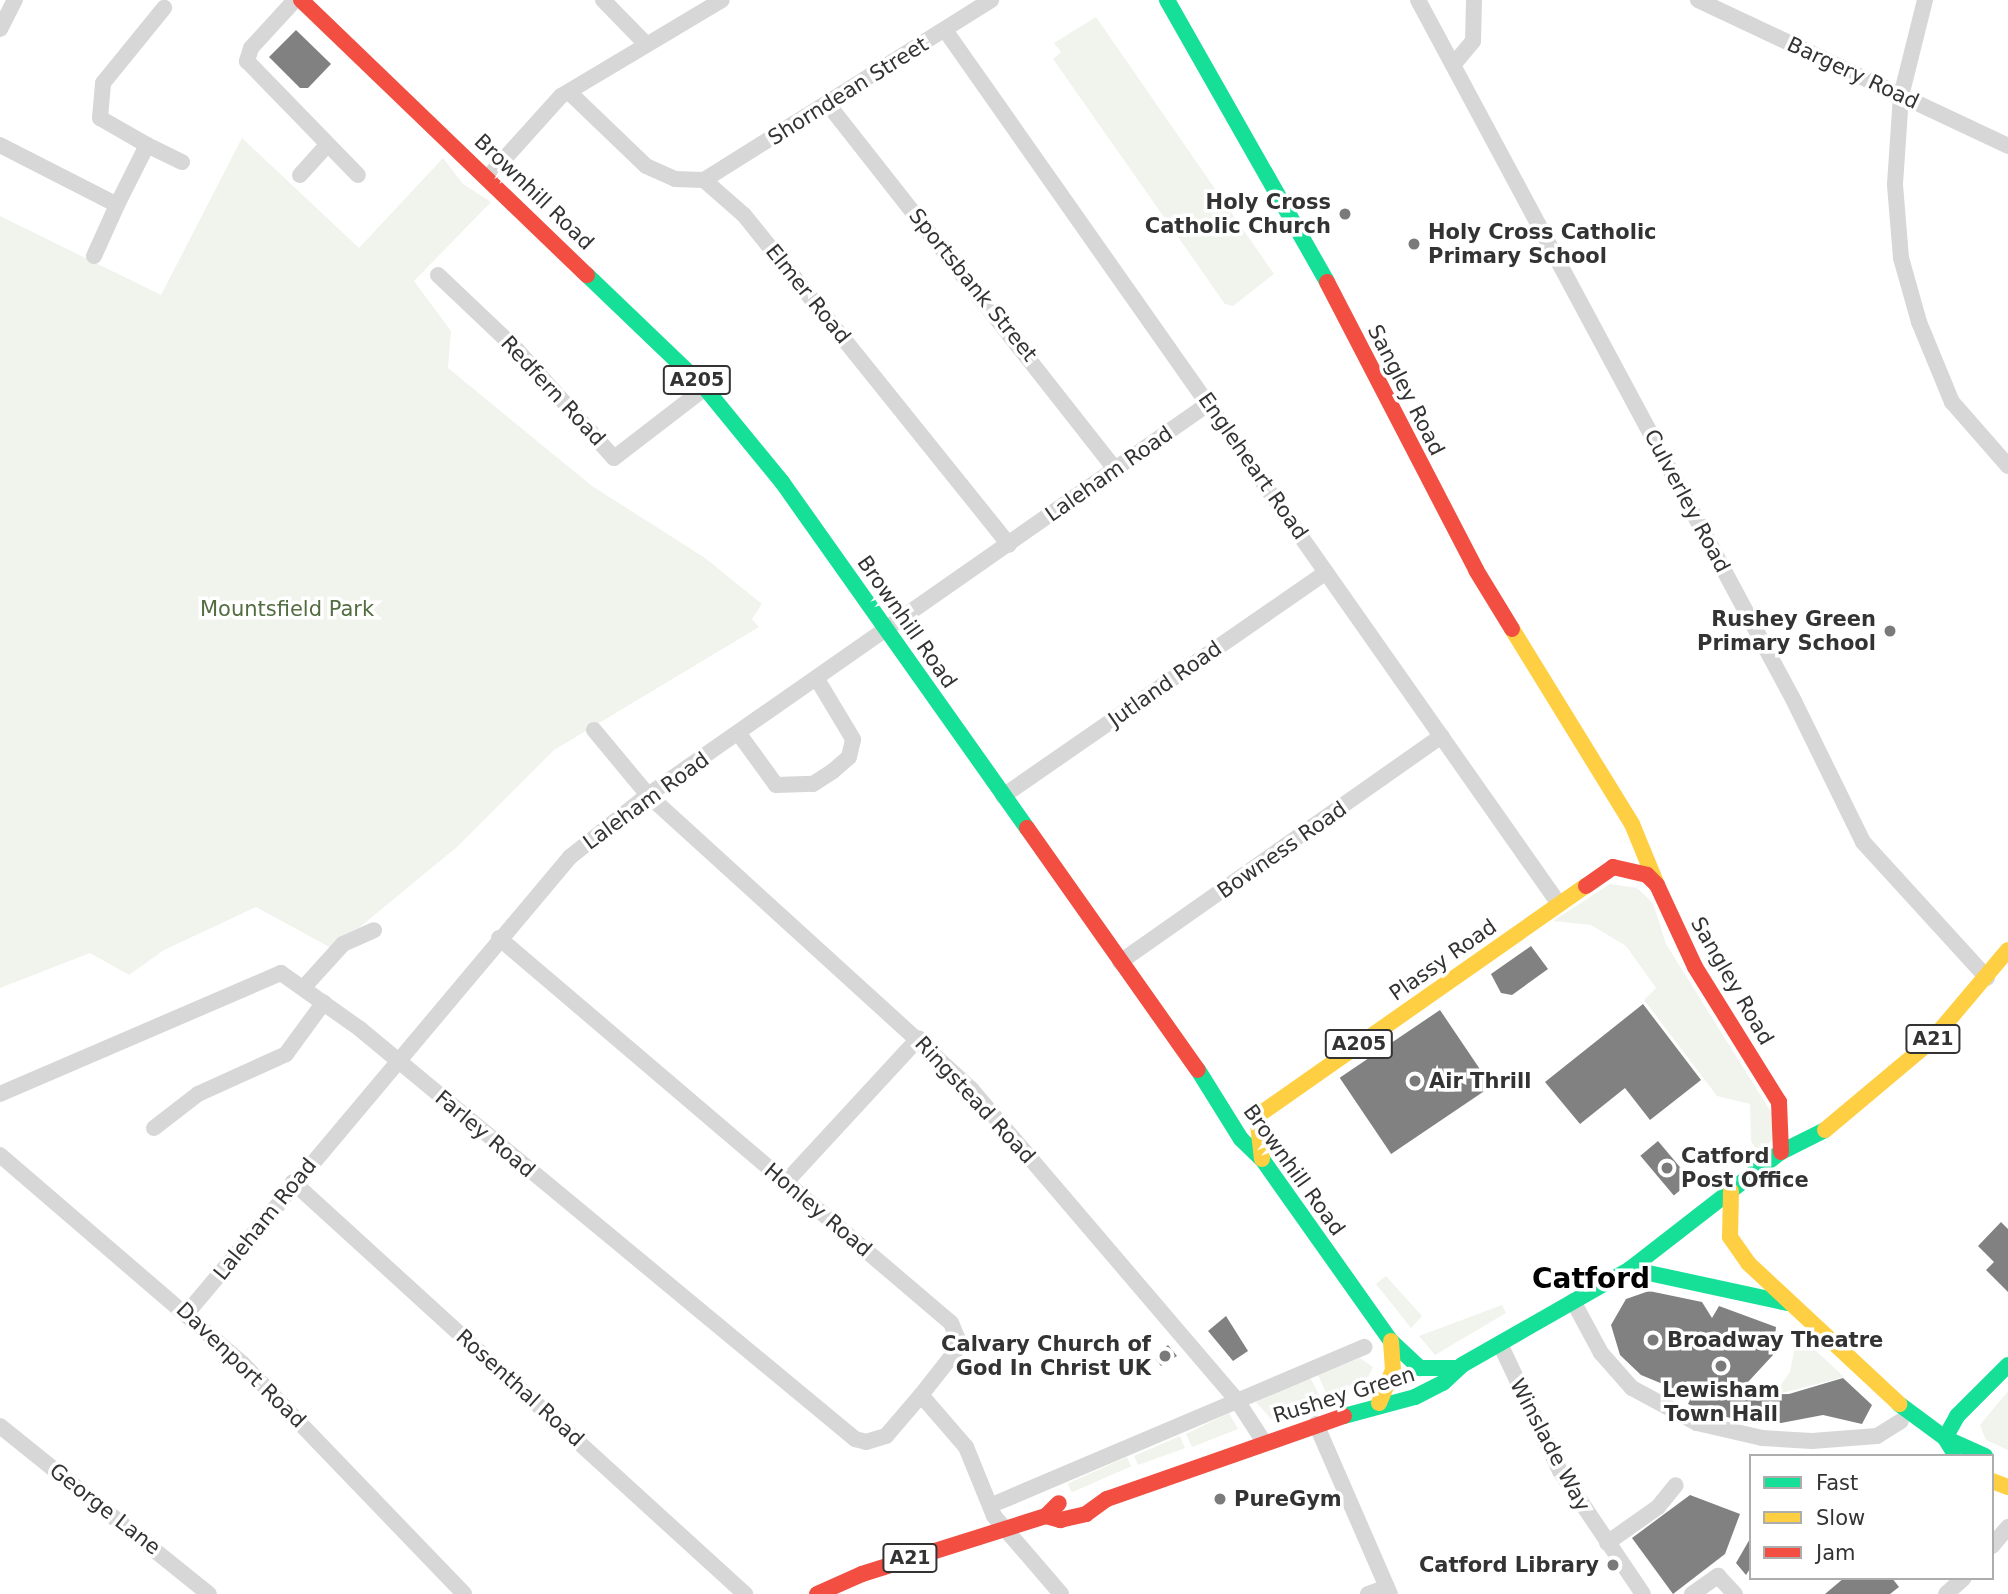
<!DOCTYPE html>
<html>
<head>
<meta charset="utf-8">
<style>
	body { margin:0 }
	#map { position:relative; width:2008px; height:1594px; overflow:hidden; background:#fff; font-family:"DejaVu Sans",sans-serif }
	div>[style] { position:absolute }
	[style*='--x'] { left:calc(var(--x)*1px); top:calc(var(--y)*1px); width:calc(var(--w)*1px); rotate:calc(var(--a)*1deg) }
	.green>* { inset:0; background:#f1f4ed; transform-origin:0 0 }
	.building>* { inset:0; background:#818181; transform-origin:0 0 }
	.street>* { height:16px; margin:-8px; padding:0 8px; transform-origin:8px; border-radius:8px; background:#d7d7d7 }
	.fast>* { height:16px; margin:-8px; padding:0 8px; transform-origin:8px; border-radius:8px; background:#16e098 }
	.slow>* { height:16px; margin:-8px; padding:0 8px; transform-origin:8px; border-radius:8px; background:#ffcf43 }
	.jam>* { height:16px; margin:-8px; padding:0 8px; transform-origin:8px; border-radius:8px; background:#f24e42 }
	.dots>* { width:19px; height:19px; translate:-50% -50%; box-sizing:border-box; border:4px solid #fff; border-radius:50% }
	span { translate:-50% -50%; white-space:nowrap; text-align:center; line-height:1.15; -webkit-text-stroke:7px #fff; paint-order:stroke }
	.shield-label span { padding:2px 5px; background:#fff; border:2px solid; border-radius:5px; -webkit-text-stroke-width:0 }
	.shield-label { font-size:19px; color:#333; font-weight:700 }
	.street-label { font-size:21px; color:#333 }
	.poi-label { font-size:21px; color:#333; font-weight:700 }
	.right { translate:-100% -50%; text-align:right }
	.left { translate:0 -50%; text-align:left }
	.park-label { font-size:21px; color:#536d41 }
	.district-label { font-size:28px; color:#000; font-weight:700 }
	.legend { position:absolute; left:1749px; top:1454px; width:245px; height:126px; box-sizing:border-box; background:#fff; border:2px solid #adadad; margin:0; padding:9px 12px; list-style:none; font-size:21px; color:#333 }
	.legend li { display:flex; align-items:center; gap:14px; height:35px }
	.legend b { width:35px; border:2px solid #adadad }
</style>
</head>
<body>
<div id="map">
	<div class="green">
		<div style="clip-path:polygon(1096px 17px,1274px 274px,1233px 306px,1225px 304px,1053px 59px,1061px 52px,1054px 43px)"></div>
		<div style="clip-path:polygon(242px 138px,359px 248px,443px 158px,463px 184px,491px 202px,414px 281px,451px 331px,448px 368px,592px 486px,705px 558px,762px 604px,752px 619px,759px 627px,554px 750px,457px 847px,333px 949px,256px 907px,164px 950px,129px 975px,90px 953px,0 988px,0 216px,161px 295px)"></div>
		<div style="clip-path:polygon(1610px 884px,1637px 888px,1653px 903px,1666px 944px,1776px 1120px,1773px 1140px,1758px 1152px,1751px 1141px,1750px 1104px,1717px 1096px,1644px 1000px,1656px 988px,1626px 946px,1591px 925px,1553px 921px)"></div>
		<div style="clip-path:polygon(1386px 1276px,1422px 1316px,1411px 1328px,1376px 1284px)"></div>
		<div style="clip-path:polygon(1502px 1305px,1506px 1313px,1435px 1355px,1419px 1336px)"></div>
		<div style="clip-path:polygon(1796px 1342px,1810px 1345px,1844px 1377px,1774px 1395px,1790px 1372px)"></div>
		<div style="clip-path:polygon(1360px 1358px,1373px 1367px,1368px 1377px,1328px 1397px,1318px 1375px)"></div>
		<div style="clip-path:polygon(1310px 1377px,1321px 1399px,1271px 1419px,1256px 1402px)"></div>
		<div style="clip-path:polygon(2008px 1391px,2008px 1450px,1986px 1440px,1980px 1425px)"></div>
		<div style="clip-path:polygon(1229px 1413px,1238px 1429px,1192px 1447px,1186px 1434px)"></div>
		<div style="clip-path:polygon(1180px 1436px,1185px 1448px,1138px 1465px,1134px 1456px)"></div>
		<div style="left:1127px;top:1457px;width:10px;height:65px;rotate:66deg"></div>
	</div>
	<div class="building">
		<div style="clip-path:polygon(296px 30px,331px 64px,308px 88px,300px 88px,269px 57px)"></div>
		<div style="clip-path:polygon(1531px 946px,1548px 969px,1512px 995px,1501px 993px,1491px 974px)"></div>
		<div style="clip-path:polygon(1643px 1004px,1701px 1080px,1650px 1120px,1625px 1088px,1580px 1124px,1545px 1082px)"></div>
		<div style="left:1440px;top:1010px;width:92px;height:121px;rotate:56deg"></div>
		<div style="left:1658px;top:1141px;width:52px;height:23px;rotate:50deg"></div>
		<div style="clip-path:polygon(2001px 1222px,2008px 1229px,2008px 1292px,1986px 1270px,1994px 1262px,1978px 1246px)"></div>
		<div style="clip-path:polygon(1649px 1291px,1702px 1302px,1712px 1318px,1719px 1306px,1776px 1327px,1773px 1355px,1736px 1395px,1789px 1394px,1843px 1378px,1872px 1405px,1862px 1424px,1823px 1415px,1781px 1423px,1742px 1421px,1704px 1411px,1688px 1404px,1692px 1396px,1641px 1375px,1620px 1355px,1611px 1325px,1626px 1299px)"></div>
		<div style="clip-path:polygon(1226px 1316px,1248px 1351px,1233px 1361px,1208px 1331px)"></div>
		<div style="clip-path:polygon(1168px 1345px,1177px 1356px,1161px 1366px,1154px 1357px)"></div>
		<div style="clip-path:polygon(1690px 1495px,1740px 1514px,1725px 1554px,1673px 1594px,1632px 1538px)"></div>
		<div style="clip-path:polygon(1751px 1537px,1751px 1567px,1746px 1575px,1736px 1563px)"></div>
		<div style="clip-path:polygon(1844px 1578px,1892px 1578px,1899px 1587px,1890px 1594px,1825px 1594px)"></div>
	</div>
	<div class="street">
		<div style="--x:295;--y:0;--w:65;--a:132.5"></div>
		<div style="--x:251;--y:48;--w:14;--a:107"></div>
		<div style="--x:247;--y:61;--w:159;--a:45.8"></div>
		<div style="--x:603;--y:0;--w:62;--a:45.7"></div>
		<div style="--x:1418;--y:0;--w:795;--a:61.79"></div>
		<div style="--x:1794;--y:701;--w:157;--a:63.9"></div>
		<div style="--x:1863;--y:842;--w:184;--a:47.6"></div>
		<div style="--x:1698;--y:0;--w:343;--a:25.2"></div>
		<div style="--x:1925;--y:0;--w:99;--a:104"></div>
		<div style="--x:1901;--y:96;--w:89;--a:93.9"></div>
		<div style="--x:1895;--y:185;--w:73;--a:85.3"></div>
		<div style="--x:1901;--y:258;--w:66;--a:74.3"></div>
		<div style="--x:1919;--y:322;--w:87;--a:67.6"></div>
		<div style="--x:1952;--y:402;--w:85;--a:48.8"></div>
		<div style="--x:0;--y:29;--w:33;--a:-63"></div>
		<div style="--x:945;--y:30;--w:1068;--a:54.91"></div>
		<div style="--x:1453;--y:65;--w:31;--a:-50"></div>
		<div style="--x:1473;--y:41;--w:41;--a:-88.6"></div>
		<div style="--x:570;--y:93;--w:105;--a:43.8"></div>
		<div style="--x:646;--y:166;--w:32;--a:24"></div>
		<div style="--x:675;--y:179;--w:29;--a:2"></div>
		<div style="--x:704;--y:180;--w:53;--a:41.2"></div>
		<div style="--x:744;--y:215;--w:423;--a:51.2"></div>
		<div style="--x:827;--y:103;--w:466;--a:51.8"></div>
		<div style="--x:0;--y:145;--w:131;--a:27.1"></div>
		<div style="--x:117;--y:205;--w:67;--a:-63.4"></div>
		<div style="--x:147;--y:145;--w:54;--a:-150.1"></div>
		<div style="--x:100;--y:118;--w:35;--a:-85"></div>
		<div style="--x:103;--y:83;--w:97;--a:-50.9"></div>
		<div style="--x:147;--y:145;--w:39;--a:26"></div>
		<div style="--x:300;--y:175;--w:40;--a:-48"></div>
		<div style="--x:488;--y:177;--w:109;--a:-48"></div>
		<div style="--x:561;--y:96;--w:187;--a:-30.8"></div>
		<div style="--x:704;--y:180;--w:339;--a:-32.1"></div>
		<div style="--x:94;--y:256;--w:56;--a:-65.7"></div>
		<div style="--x:438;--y:275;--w:109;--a:43.5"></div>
		<div style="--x:517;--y:350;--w:145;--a:48.1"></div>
		<div style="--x:614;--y:458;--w:115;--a:-37.6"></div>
		<div style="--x:594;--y:730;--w:85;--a:50.3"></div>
		<div style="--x:648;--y:795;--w:437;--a:42.3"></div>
		<div style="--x:971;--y:1089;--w:411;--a:49.5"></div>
		<div style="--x:1238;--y:1402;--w:48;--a:57"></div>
		<div style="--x:739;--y:734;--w:63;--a:54"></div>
		<div style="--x:776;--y:785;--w:37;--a:-2"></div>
		<div style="--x:813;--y:784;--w:24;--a:-33"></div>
		<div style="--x:833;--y:771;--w:21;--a:-41"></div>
		<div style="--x:849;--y:757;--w:18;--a:-77"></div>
		<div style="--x:853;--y:739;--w:70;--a:-121"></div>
		<div style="--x:1003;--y:796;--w:393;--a:-34.7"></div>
		<div style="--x:499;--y:938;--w:594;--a:40.42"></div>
		<div style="--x:951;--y:1323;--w:15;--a:67"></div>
		<div style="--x:957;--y:1337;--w:15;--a:98"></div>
		<div style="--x:955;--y:1352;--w:55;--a:128.3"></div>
		<div style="--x:921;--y:1395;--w:69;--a:49.1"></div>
		<div style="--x:966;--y:1447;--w:74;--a:67.9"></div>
		<div style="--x:994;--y:1516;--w:103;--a:49.3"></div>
		<div style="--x:1120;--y:962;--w:393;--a:-35.1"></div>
		<div style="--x:304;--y:987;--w:58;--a:-47.8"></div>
		<div style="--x:343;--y:944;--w:34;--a:-24"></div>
		<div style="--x:0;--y:1094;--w:306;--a:-23.3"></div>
		<div style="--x:281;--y:973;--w:97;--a:35.3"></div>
		<div style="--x:360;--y:1029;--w:643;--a:39.63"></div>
		<div style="--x:855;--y:1439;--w:11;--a:15"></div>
		<div style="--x:866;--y:1442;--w:21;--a:-17"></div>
		<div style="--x:886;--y:1436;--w:54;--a:-49.5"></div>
		<div style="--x:154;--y:1128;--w:56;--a:-37.7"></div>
		<div style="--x:198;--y:1094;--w:97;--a:-24.4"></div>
		<div style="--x:286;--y:1054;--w:64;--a:-53.8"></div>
		<div style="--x:0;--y:1155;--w:319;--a:40.7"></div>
		<div style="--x:242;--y:1363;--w:320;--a:46.1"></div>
		<div style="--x:293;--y:1182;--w:612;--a:42.35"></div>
		<div style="--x:785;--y:1183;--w:197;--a:-47.3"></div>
		<div style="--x:1573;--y:1301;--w:59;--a:61.7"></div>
		<div style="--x:1601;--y:1353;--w:47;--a:48.5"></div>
		<div style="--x:1632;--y:1388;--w:74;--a:28.3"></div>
		<div style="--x:1697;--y:1423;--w:67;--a:13"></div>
		<div style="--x:1762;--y:1438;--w:50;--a:3.4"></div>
		<div style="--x:1812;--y:1441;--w:65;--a:-4.4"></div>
		<div style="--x:1877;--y:1436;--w:28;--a:-32"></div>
		<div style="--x:187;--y:1313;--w:596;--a:-49.97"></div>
		<div style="--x:570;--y:857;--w:100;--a:-38.5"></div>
		<div style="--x:648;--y:795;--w:683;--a:-34.92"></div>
		<div style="--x:1500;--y:1344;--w:140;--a:64.7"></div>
		<div style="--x:1560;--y:1471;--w:148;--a:56"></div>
		<div style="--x:1316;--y:1424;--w:185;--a:66.5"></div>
		<div style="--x:0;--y:1426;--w:268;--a:38.8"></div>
		<div style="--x:999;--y:1502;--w:397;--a:-23"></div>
		<div style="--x:1607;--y:1543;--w:62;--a:-35.2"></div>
		<div style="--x:1658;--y:1507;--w:28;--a:-51"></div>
		<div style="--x:1992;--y:1546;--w:25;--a:-50"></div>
		<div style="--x:1368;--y:1594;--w:20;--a:-20"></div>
		<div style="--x:1692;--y:1594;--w:32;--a:-35"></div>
		<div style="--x:1718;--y:1576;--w:25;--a:47"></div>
		<div style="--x:1946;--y:1594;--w:24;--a:-42"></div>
	</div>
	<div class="fast">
		<div style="--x:1167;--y:0;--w:324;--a:60.4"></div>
		<div style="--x:587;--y:275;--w:163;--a:43.8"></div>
		<div style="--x:705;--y:388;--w:122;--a:50.7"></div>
		<div style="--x:782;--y:482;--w:424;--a:54.7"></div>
		<div style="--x:1198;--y:1070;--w:81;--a:58.1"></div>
		<div style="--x:1241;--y:1139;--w:29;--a:44"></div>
		<div style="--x:1262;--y:1159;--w:223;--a:54.7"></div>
		<div style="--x:1391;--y:1341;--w:40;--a:43"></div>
		<div style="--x:1420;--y:1368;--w:38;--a:0"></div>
		<div style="--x:1630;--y:1269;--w:161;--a:12.2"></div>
		<div style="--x:1899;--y:1404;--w:57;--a:36.5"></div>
		<div style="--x:1945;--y:1438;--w:44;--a:24.2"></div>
		<div style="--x:1344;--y:1416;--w:73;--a:-15"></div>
		<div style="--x:1415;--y:1397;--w:31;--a:-27"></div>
		<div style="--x:1443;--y:1383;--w:26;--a:-43"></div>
		<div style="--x:1462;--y:1365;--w:193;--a:-29.7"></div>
		<div style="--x:1630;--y:1269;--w:191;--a:-37.8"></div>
		<div style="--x:1781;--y:1152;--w:49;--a:-26.6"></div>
		<div style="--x:1953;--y:1451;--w:15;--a:-122"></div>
		<div style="--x:1945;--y:1438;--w:25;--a:-61"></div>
		<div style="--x:1957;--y:1416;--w:72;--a:-45"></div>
	</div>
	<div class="slow">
		<div style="--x:1512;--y:629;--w:229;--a:58.4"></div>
		<div style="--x:1632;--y:824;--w:66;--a:67.7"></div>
		<div style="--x:1825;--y:1130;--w:138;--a:-40"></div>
		<div style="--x:1931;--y:1041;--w:119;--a:-49.8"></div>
		<div style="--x:1262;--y:1159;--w:43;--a:-96.6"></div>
		<div style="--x:1257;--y:1116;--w:401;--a:-35"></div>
		<div style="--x:1731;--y:1191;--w:46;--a:91.2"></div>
		<div style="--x:1730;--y:1237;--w:32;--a:55"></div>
		<div style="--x:1748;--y:1263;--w:207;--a:43"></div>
		<div style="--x:1379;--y:1403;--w:36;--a:-67"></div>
		<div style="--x:1393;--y:1370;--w:29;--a:-94"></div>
		<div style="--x:1992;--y:1481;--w:17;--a:21"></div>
	</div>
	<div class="jam">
		<div style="--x:301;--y:0;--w:397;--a:43.9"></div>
		<div style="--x:1327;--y:282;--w:324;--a:62.6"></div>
		<div style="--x:1476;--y:570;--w:69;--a:58.6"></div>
		<div style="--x:1027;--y:828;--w:296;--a:54.8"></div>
		<div style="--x:1586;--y:886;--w:33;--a:-35"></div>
		<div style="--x:1613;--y:867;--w:35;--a:13"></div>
		<div style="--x:1647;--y:875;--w:14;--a:45"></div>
		<div style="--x:1657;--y:885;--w:90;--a:65.1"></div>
		<div style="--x:1695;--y:967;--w:159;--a:58.1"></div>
		<div style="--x:1779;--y:1102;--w:50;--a:87.7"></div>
		<div style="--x:1046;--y:1516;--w:15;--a:16"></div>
		<div style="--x:1060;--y:1520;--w:27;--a:-13"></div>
		<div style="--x:1086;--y:1514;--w:26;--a:-36"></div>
		<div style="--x:1107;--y:1499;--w:251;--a:-19.3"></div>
		<div style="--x:817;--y:1594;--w:49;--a:-24"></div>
		<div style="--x:862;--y:1574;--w:193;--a:-17.5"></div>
		<div style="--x:1046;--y:1516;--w:18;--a:-45"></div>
	</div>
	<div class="dots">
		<div style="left:1345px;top:214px;background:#7a7a7a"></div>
		<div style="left:1414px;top:244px;background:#7a7a7a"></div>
		<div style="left:1890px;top:631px;background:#7a7a7a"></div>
		<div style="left:1415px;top:1081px;background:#7a7a7a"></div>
		<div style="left:1667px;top:1168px;background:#7a7a7a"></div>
		<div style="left:1653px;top:1340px;background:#7a7a7a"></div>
		<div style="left:1165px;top:1356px;background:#7a7a7a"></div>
		<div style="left:1721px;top:1366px;background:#7a7a7a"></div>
		<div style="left:1220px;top:1499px;background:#7a7a7a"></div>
		<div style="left:1613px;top:1565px;background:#7a7a7a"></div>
	</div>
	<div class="shield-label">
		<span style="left:697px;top:380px">A205</span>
		<span style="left:1933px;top:1039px">A21</span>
		<span style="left:1359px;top:1044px">A205</span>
		<span style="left:910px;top:1558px">A21</span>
	</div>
	<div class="street-label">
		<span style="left:1853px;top:73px;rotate:25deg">Bargery Road</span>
		<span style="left:848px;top:91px;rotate:-32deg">Shorndean Street</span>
		<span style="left:534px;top:192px;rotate:44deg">Brownhill Road</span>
		<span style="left:973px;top:285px;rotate:51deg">Sportsbank Street</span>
		<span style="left:808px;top:294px;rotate:51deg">Elmer Road</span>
		<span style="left:1406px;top:390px;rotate:63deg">Sangley Road</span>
		<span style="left:553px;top:391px;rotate:47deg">Redfern Road</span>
		<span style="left:1253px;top:466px;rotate:55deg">Engleheart Road</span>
		<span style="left:1109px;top:474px;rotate:-35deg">Laleham Road</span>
		<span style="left:1687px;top:501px;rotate:62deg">Culverley Road</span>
		<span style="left:907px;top:622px;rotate:55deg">Brownhill Road</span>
		<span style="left:1165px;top:684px;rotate:-35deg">Jutland Road</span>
		<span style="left:646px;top:801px;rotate:-36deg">Laleham Road</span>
		<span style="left:1282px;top:850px;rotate:-35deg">Bowness Road</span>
		<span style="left:1443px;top:960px;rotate:-35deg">Plassy Road</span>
		<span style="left:1732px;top:981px;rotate:60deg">Sangley Road</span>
		<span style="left:975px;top:1100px;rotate:47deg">Ringstead Road</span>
		<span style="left:485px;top:1134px;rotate:40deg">Farley Road</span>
		<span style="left:1294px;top:1170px;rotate:54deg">Brownhill Road</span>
		<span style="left:818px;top:1210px;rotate:40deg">Honley Road</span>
		<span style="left:265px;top:1219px;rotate:-51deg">Laleham Road</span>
		<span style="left:241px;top:1365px;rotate:44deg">Davenport Road</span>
		<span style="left:520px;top:1388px;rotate:42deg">Rosenthal Road</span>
		<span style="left:1344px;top:1395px;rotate:-17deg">Rushey Green</span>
		<span style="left:1550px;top:1445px;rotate:62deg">Winslade Way</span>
		<span style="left:105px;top:1509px;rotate:38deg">George Lane</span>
	</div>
	<div class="poi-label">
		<span class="right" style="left:1331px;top:214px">Holy Cross<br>Catholic Church</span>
		<span class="left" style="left:1428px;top:244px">Holy Cross Catholic<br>Primary School</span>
		<span class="right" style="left:1876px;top:631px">Rushey Green<br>Primary School</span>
		<span class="left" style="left:1429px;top:1081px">Air Thrill</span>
		<span class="left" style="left:1681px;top:1168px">Catford<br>Post Office</span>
		<span class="left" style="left:1667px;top:1340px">Broadway Theatre</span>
		<span class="right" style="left:1151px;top:1356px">Calvary Church of<br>God In Christ UK</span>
		<span style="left:1721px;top:1402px">Lewisham<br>Town Hall</span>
		<span class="left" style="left:1234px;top:1499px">PureGym</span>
		<span class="right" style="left:1599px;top:1565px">Catford Library</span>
	</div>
	<div class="park-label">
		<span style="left:287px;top:609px">Mountsfield Park</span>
	</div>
	<div class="district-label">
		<span style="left:1591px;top:1279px">Catford</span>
	</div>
	<ul class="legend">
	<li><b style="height:9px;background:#16e098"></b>Fast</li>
	<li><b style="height:9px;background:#ffcf43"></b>Slow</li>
	<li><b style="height:9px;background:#f24e42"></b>Jam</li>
	</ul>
</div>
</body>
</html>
